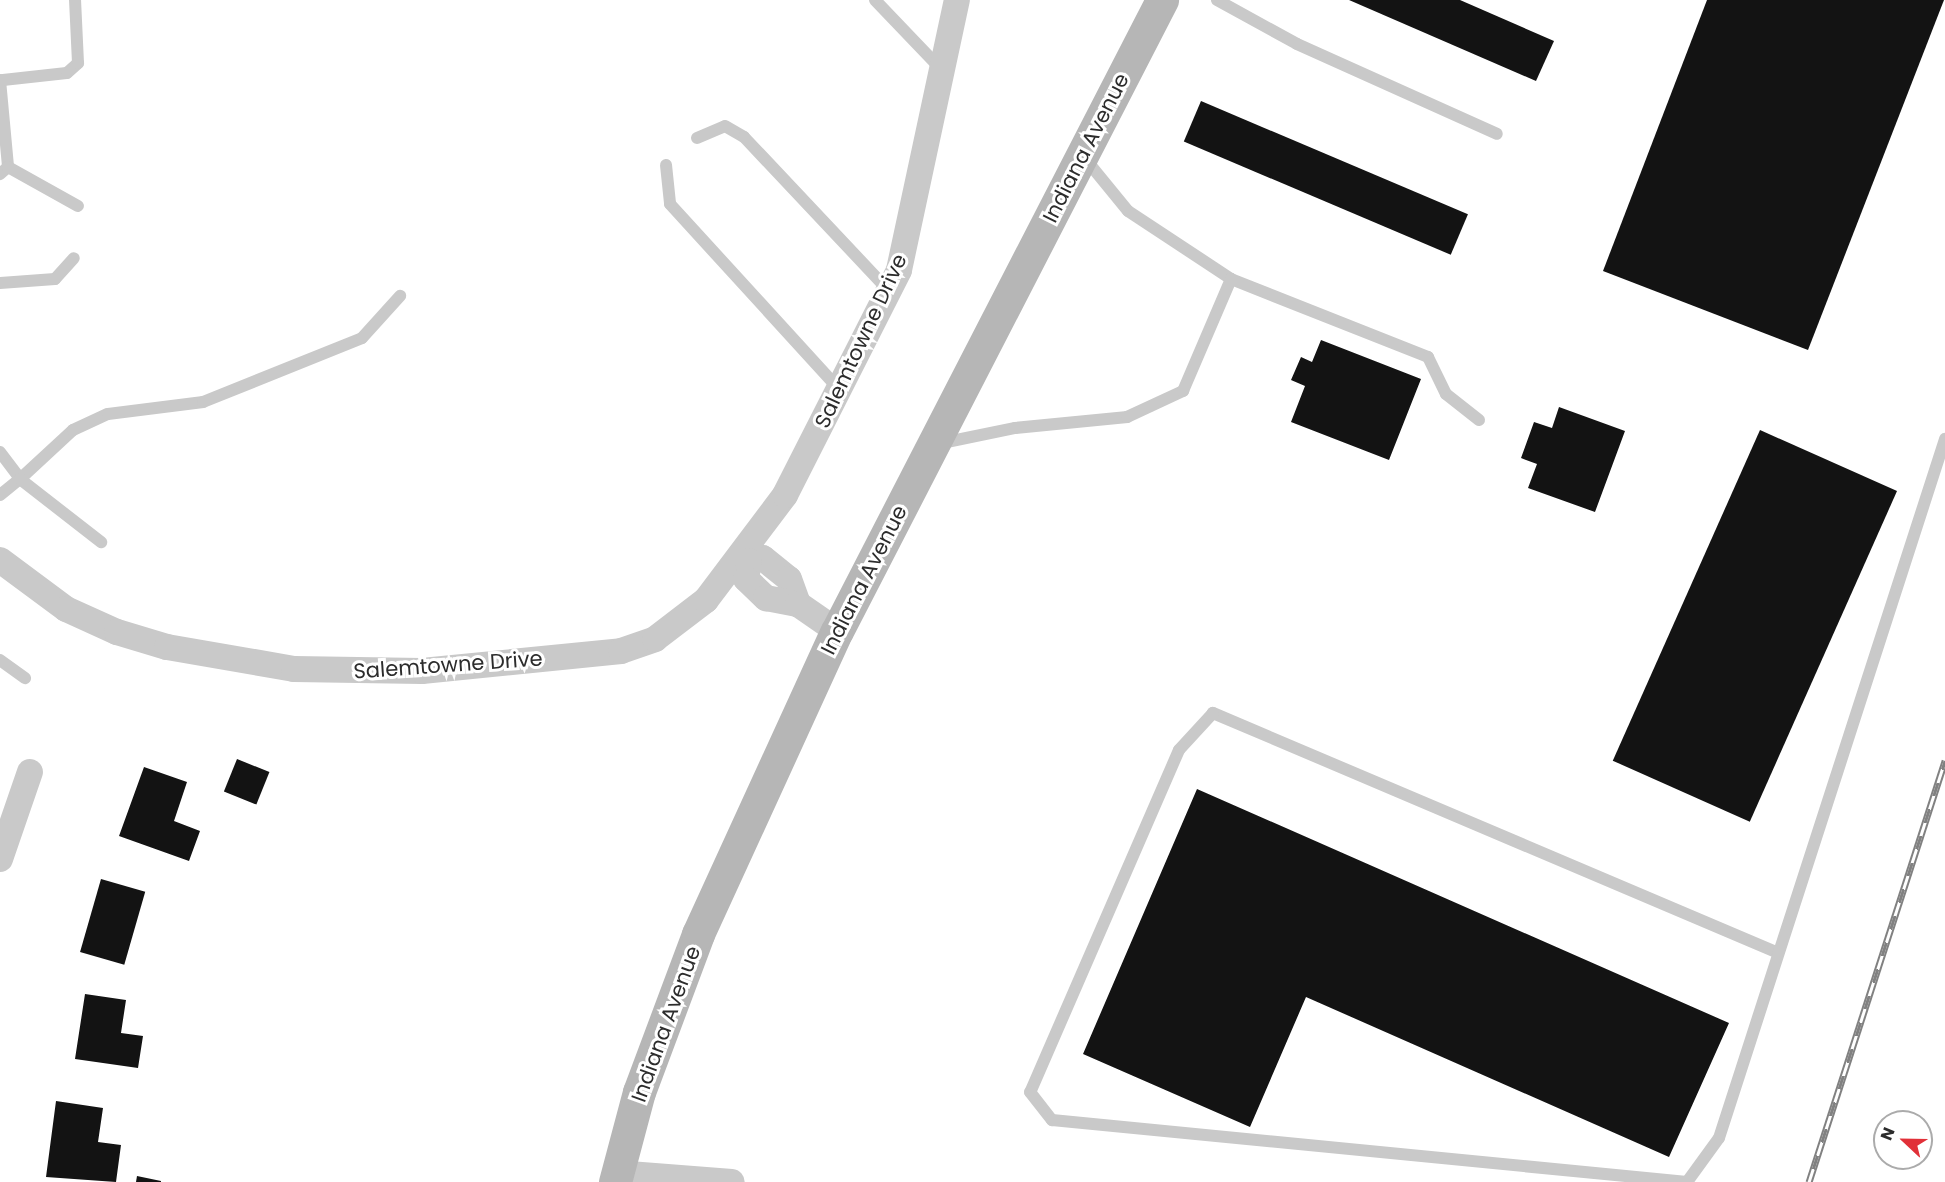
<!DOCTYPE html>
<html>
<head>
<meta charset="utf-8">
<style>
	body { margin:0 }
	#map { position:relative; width:1945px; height:1182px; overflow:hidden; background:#fff; font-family:Poppins,sans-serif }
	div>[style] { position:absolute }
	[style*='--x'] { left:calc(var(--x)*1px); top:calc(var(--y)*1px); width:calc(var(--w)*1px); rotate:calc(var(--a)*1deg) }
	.building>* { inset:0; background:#131313; transform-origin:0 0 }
	.service>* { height:12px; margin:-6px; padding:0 6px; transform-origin:6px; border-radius:6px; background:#c9c9c9 }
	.minor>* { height:26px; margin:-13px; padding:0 13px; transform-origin:13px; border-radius:13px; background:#c9c9c9 }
	.secondary>* { height:33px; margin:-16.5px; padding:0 16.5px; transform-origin:16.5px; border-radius:16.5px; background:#b6b6b6 }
	.rail>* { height:7px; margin-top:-3.5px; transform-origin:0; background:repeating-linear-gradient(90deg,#fff 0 14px,#818181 0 28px); box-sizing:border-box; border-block:2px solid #818181 }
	span { translate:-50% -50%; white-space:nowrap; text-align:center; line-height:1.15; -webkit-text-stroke:6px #fff; paint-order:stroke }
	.street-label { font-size:21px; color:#2c2c2c }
	.north { position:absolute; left:1873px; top:1110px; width:60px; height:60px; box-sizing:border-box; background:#fff; border:2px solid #ababab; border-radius:50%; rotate:292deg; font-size:16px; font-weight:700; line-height:24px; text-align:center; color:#2c2c2c }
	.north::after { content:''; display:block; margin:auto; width:21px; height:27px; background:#e13038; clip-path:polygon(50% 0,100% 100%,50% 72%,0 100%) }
</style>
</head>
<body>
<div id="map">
	<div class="building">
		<div style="clip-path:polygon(1349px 0,1460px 0,1554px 41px,1536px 81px)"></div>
		<div style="clip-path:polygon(1707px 0,1944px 0,1808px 350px,1603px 271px)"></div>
		<div style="left:1201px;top:101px;width:290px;height:44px;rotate:23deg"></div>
		<div style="clip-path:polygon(1321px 340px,1421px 379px,1389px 460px,1291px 422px,1305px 386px,1291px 380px,1301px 357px,1312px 362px)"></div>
		<div style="clip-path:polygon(1559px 407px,1625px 431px,1595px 512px,1528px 488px,1537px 464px,1521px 458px,1534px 422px,1552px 428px)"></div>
		<div style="left:1760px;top:430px;width:150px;height:362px;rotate:24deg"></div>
		<div style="left:237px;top:759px;width:35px;height:35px;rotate:22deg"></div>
		<div style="clip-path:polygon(144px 767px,187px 782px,174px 821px,200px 831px,189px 861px,119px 836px)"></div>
		<div style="clip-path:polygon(1197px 789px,1729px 1023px,1669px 1157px,1306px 997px,1250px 1127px,1083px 1054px)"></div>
		<div style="left:101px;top:879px;width:46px;height:76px;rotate:16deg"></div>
		<div style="clip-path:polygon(85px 994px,126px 1000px,121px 1033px,143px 1036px,138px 1068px,75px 1059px)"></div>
		<div style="clip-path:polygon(56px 1101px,103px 1108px,98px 1142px,121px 1145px,116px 1182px,46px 1177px)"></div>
		<div style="clip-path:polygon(137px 1176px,161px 1181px,161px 1182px,136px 1182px)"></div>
	</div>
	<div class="service">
		<div style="--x:875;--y:0;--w:97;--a:46.3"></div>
		<div style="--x:1217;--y:0;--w:91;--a:28.8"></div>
		<div style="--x:1297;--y:44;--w:219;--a:24.2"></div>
		<div style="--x:0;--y:80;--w:87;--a:84.7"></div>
		<div style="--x:8;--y:167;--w:11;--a:139"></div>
		<div style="--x:3;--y:80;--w:64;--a:-6.2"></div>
		<div style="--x:67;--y:73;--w:15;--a:-42"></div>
		<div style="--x:78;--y:63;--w:63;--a:-92.7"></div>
		<div style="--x:697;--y:138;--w:30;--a:-23"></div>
		<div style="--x:725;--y:126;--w:22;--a:30"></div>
		<div style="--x:744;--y:137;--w:212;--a:46.7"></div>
		<div style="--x:1083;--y:156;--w:71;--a:50.7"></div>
		<div style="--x:1128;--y:211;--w:123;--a:33.4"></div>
		<div style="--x:1231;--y:279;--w:212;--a:21.6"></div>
		<div style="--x:1428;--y:357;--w:41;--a:64.1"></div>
		<div style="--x:1446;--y:394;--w:42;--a:38.2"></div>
		<div style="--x:666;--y:165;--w:39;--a:84"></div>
		<div style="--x:670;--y:204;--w:251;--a:47.6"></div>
		<div style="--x:8;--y:167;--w:80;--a:29.1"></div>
		<div style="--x:0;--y:283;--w:55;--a:-4.2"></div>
		<div style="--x:55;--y:279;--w:28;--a:-48"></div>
		<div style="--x:937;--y:444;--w:80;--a:-11.6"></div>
		<div style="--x:1015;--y:428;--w:113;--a:-5.6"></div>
		<div style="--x:1127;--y:417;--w:62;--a:-24.9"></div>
		<div style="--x:1183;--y:391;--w:122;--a:-66.8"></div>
		<div style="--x:0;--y:452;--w:34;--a:53"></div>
		<div style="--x:20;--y:479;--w:72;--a:-42.8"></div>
		<div style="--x:73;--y:430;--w:38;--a:-25"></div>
		<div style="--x:108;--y:414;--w:96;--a:-7.2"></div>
		<div style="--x:203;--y:402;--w:171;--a:-21.9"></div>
		<div style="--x:362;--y:338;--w:57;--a:-47.9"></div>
		<div style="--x:0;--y:495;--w:26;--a:-39"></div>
		<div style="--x:20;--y:479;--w:103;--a:37.9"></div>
		<div style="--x:0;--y:660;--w:31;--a:36"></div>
		<div style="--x:1776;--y:952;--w:612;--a:-157"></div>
		<div style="--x:1213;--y:713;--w:50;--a:132.6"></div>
		<div style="--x:1179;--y:750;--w:373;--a:113.5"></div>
		<div style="--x:1030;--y:1092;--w:36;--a:52"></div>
		<div style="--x:1052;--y:1120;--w:638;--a:5.58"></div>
		<div style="--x:1687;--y:1182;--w:54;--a:-54"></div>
		<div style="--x:1719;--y:1138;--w:735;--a:-72.08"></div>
	</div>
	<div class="minor">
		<div style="--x:740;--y:556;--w:10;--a:29"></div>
		<div style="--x:749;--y:561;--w:14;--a:-12"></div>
		<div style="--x:763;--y:558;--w:33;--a:39"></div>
		<div style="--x:789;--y:579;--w:27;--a:70"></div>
		<div style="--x:0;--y:560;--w:82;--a:36.6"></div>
		<div style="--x:66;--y:609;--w:56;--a:24.3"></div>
		<div style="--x:117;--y:632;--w:52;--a:16.7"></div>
		<div style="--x:167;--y:647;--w:129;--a:9.8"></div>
		<div style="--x:294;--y:669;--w:128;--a:0.9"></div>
		<div style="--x:422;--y:671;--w:200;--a:-5.7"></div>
		<div style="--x:621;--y:651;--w:36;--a:-19"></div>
		<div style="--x:655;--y:639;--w:64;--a:-37.4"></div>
		<div style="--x:706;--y:600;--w:131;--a:-53"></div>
		<div style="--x:785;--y:495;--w:252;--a:-63.1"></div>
		<div style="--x:899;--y:270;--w:276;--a:-77.9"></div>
		<div style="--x:749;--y:561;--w:18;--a:99"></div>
		<div style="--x:746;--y:579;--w:28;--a:44"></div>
		<div style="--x:766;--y:598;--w:33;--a:11"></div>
		<div style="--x:798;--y:604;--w:47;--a:34.7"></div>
		<div style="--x:0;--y:859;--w:92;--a:-71"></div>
		<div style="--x:616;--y:1173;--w:116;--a:4.4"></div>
	</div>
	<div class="secondary">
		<div style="--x:615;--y:1182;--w:93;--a:-75.1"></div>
		<div style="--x:639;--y:1092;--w:169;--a:-69.5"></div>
		<div style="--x:698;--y:934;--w:333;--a:-65.4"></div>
		<div style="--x:837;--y:631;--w:710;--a:-62.75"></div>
	</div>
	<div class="rail">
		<div style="--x:1809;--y:1182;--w:443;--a:-72.1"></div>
	</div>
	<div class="street-label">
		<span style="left:1086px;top:148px;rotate:-63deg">Indiana Avenue</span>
		<span style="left:861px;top:341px;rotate:-65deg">Salemtowne Drive</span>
		<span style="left:864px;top:580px;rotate:-63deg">Indiana Avenue</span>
		<span style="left:448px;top:665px;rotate:-4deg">Salemtowne Drive</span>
		<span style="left:666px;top:1024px;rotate:-70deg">Indiana Avenue</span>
	</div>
	<div class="north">N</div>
</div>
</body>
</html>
